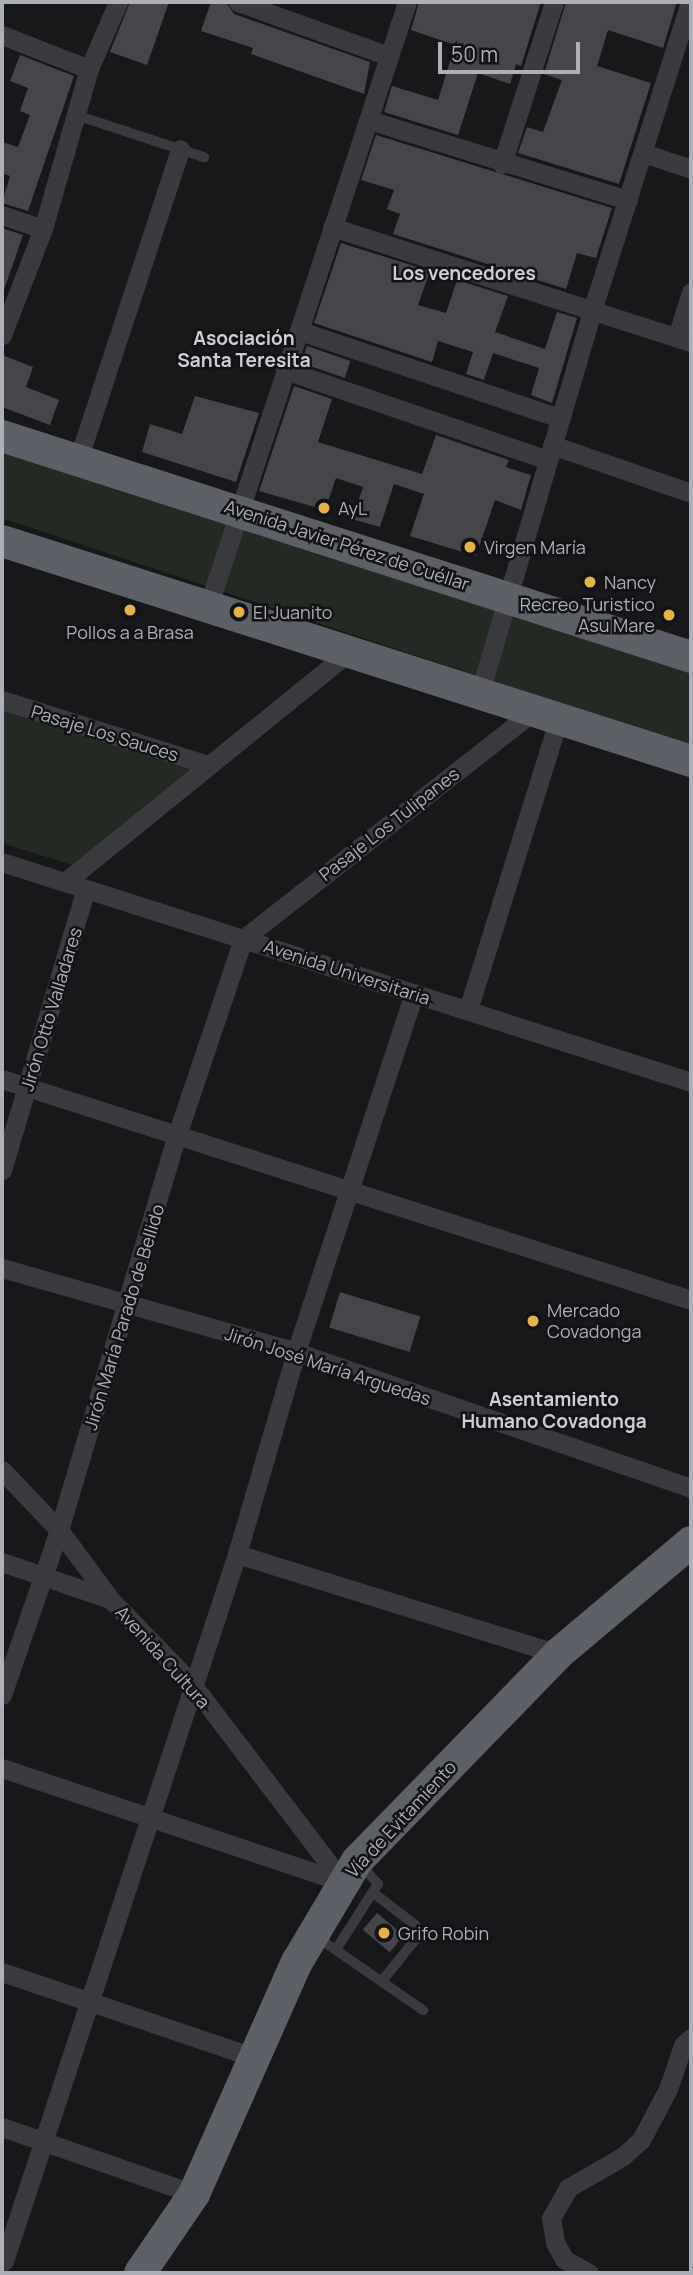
<!DOCTYPE html>
<html>
<head>
<meta charset="utf-8">
<style>
	body { margin:0 }
	#map { position:relative; width:693px; height:2275px; overflow:hidden; background:#18181a; font-family:Manrope,sans-serif }
	div>[style] { position:absolute }
	[style*='--x'] { left:calc(var(--x)*1px); top:calc(var(--y)*1px); width:calc(var(--w)*1px); rotate:calc(var(--a)*1deg) }
	.green>* { inset:0; background:#232a24 }
	.building>* { inset:0; background:#46464a; transform-origin:0 0 }
	.service>* { height:10px; margin:-5px; padding:0 5px; transform-origin:5px; border-radius:5px; background:#3a3a3f }
	.minor>* { height:19px; margin:-9.5px; padding:0 9.5px; transform-origin:9.5px; border-radius:9.5px; background:#3a3a3f }
	.trunk>* { height:32px; margin:-16px; padding:0 16px; transform-origin:16px; border-radius:16px; background:#5e6067 }
	.dots>* { width:19px; height:19px; translate:-50% -50%; box-sizing:border-box; border:4px solid #131315; border-radius:50% }
	span { translate:-50% -50%; white-space:nowrap; text-align:center; line-height:1.15; -webkit-text-stroke:5px #131315; paint-order:stroke }
	.poi-label { font-size:18px; color:#acb0b9 }
	.left { translate:0 -50%; text-align:left }
	.right { translate:-100% -50%; text-align:right }
	.street-label { font-size:18px; color:#acb0b9 }
	.neighbourhood-label { font-size:19px; color:#cccfd5; font-weight:700 }
	.frame { position:absolute; inset:0; border:4px solid #acb0b9; pointer-events:none }
	.scale { position:absolute; left:438px; top:42px; width:142px; height:32px; box-sizing:border-box; border:4px solid #acb0b9; border-top:0; padding-left:9px; font-size:21px; line-height:24px; white-space:nowrap; color:#acb0b9; -webkit-text-stroke:5px #131315; paint-order:stroke }
</style>
</head>
<body>
<div id="map">
	<div class="green">
		<div style="clip-path:polygon(2px 452px,691px 672px,691px 747px,2px 518px)"></div>
		<div style="clip-path:polygon(2px 709px,189px 770px,72px 865px,2px 843px)"></div>
	</div>
	<div class="building">
		<div style="clip-path:polygon(130px 2px,169px 2px,147px 65px,110px 52px)"></div>
		<div style="clip-path:polygon(211px 2px,226px 2px,234px 14px,370px 62px,364px 94px,251px 54px,253px 48px,201px 31px)"></div>
		<div style="clip-path:polygon(419px 2px,541px 2px,521px 66px,516px 64px,510px 84px,478px 73px,458px 135px,384px 112px,392px 86px,438px 100px,455px 45px,411px 30px)"></div>
		<div style="clip-path:polygon(566px 2px,677px 2px,663px 48px,608px 30px,597px 66px,651px 83px,619px 184px,518px 153px,527px 127px,543px 132px,562px 80px,544px 74px)"></div>
		<div style="clip-path:polygon(20px 55px,74px 76px,28px 211px,2px 203px,10px 176px,2px 173px,2px 142px,18px 147px,30px 115px,20px 111px,28px 88px,10px 81px)"></div>
		<div style="clip-path:polygon(376px 135px,612px 208px,596px 258px,577px 253px,566px 289px,393px 234px,400px 214px,387px 209px,394px 190px,361px 180px)"></div>
		<div style="clip-path:polygon(2px 228px,23px 235px,4px 290px,2px 289px)"></div>
		<div style="clip-path:polygon(341px 243px,430px 271px,418px 305px,446px 313px,457px 280px,508px 296px,495px 332px,545px 349px,557px 312px,577px 318px,552px 403px,531px 395px,539px 368px,493px 353px,484px 380px,466px 374px,473px 352px,438px 341px,432px 362px,314px 323px)"></div>
		<div style="left:307px;top:346px;width:46px;height:18px;rotate:19deg"></div>
		<div style="clip-path:polygon(2px 355px,33px 367px,26px 387px,59px 400px,50px 425px,2px 407px)"></div>
		<div style="clip-path:polygon(294px 386px,332px 399px,318px 442px,422px 474px,436px 435px,509px 460px,506px 467px,531px 475px,521px 510px,495px 500px,476px 556px,410px 536px,424px 494px,394px 484px,380px 527px,352px 519px,363px 487px,336px 478px,325px 510px,259px 491px)"></div>
		<div style="clip-path:polygon(195px 396px,259px 413px,236px 482px,142px 452px,150px 424px,182px 434px)"></div>
		<div style="left:340px;top:1292px;width:84px;height:37px;rotate:17deg"></div>
		<div style="left:377px;top:1913px;width:35px;height:22px;rotate:40deg"></div>
	</div>
	<div class="service">
		<div style="--x:76;--y:115;--w:135;--a:18.2"></div>
		<div style="--x:375;--y:1894;--w:51;--a:37.8"></div>
		<div style="--x:415;--y:1925;--w:11;--a:68"></div>
		<div style="--x:419;--y:1935;--w:59;--a:128.8"></div>
		<div style="--x:317;--y:1937;--w:129;--a:34.6"></div>
		<div style="--x:337;--y:1948;--w:76;--a:-57.4"></div>
		<div style="--x:378;--y:1884;--w:27;--a:-132"></div>
	</div>
	<div class="minor">
		<div style="--x:238;--y:2;--w:160;--a:19.7"></div>
		<div style="--x:2;--y:35;--w:93;--a:21.3"></div>
		<div style="--x:369;--y:120;--w:271;--a:17.2"></div>
		<div style="--x:643;--y:153;--w:51;--a:18.4"></div>
		<div style="--x:502;--y:164;--w:170;--a:-72.2"></div>
		<div style="--x:2;--y:215;--w:43;--a:18.9"></div>
		<div style="--x:332;--y:227;--w:377;--a:17.8"></div>
		<div style="--x:300;--y:331;--w:274;--a:18.5"></div>
		<div style="--x:2;--y:335;--w:114;--a:-68.9"></div>
		<div style="--x:43;--y:229;--w:166;--a:-74"></div>
		<div style="--x:89;--y:69;--w:73;--a:-66.6"></div>
		<div style="--x:677;--y:337;--w:47;--a:-72.7"></div>
		<div style="--x:285;--y:370;--w:278;--a:18.9"></div>
		<div style="--x:552;--y:445;--w:147;--a:19.1"></div>
		<div style="--x:78;--y:460;--w:327;--a:-71.8"></div>
		<div style="--x:208;--y:607;--w:637;--a:-71.79"></div>
		<div style="--x:480;--y:692;--w:397;--a:-73.6"></div>
		<div style="--x:592;--y:311;--w:324;--a:-72.4"></div>
		<div style="--x:2;--y:700;--w:216;--a:17.5"></div>
		<div style="--x:2;--y:862;--w:723;--a:17.71"></div>
		<div style="--x:65;--y:882;--w:364;--a:-39"></div>
		<div style="--x:468;--y:1010;--w:306;--a:-72.7"></div>
		<div style="--x:2;--y:1079;--w:724;--a:17.78"></div>
		<div style="--x:2;--y:1170;--w:293;--a:-73.4"></div>
		<div style="--x:2;--y:1268;--w:306;--a:15.9"></div>
		<div style="--x:296;--y:1352;--w:418;--a:19"></div>
		<div style="--x:2;--y:1470;--w:83;--a:46.5"></div>
		<div style="--x:59;--y:1530;--w:86;--a:53.5"></div>
		<div style="--x:110;--y:1599;--w:118;--a:46"></div>
		<div style="--x:192;--y:1684;--w:249;--a:52.7"></div>
		<div style="--x:237;--y:1554;--w:336;--a:17.3"></div>
		<div style="--x:2;--y:1562;--w:114;--a:18.9"></div>
		<div style="--x:2;--y:1695;--w:175;--a:-70.9"></div>
		<div style="--x:59;--y:1530;--w:409;--a:-73.4"></div>
		<div style="--x:176;--y:1138;--w:210;--a:-71.4"></div>
		<div style="--x:243;--y:939;--w:371;--a:-38.1"></div>
		<div style="--x:2;--y:1768;--w:360;--a:18.5"></div>
		<div style="--x:2;--y:1972;--w:268;--a:18.7"></div>
		<div style="--x:2;--y:2127;--w:203;--a:19.2"></div>
		<div style="--x:4;--y:2261;--w:744;--a:-71.76"></div>
		<div style="--x:237;--y:1554;--w:210;--a:-73.7"></div>
		<div style="--x:296;--y:1352;--w:378;--a:-71.8"></div>
		<div style="--x:589;--y:2273;--w:29;--a:-151"></div>
		<div style="--x:564;--y:2259;--w:19;--a:-118"></div>
		<div style="--x:555;--y:2242;--w:24;--a:-99"></div>
		<div style="--x:551;--y:2218;--w:34;--a:-60"></div>
		<div style="--x:568;--y:2188;--w:62;--a:-29.9"></div>
		<div style="--x:622;--y:2157;--w:25;--a:-42"></div>
		<div style="--x:641;--y:2140;--w:58;--a:-62.1"></div>
		<div style="--x:668;--y:2089;--w:46;--a:-71.2"></div>
		<div style="--x:683;--y:2045;--w:11;--a:-41"></div>
	</div>
	<div class="trunk">
		<div style="--x:2;--y:436;--w:724;--a:17.78"></div>
		<div style="--x:2;--y:541;--w:723;--a:17.71"></div>
		<div style="--x:140;--y:2273;--w:96;--a:-55.6"></div>
		<div style="--x:194;--y:2194;--w:254;--a:-66.1"></div>
		<div style="--x:297;--y:1962;--w:117;--a:-59.3"></div>
		<div style="--x:357;--y:1861;--w:289;--a:-45.8"></div>
		<div style="--x:558;--y:1654;--w:174;--a:-40.1"></div>
	</div>
	<div class="dots">
		<div style="left:324px;top:508px;background:#e5b245"></div>
		<div style="left:470px;top:547px;background:#e5b245"></div>
		<div style="left:590px;top:582px;background:#e5b245"></div>
		<div style="left:130px;top:610px;background:#e5b245"></div>
		<div style="left:239px;top:612px;background:#e5b245"></div>
		<div style="left:669px;top:615px;background:#e5b245"></div>
		<div style="left:533px;top:1321px;background:#e5b245"></div>
		<div style="left:384px;top:1933px;background:#e5b245"></div>
	</div>
	<div class="poi-label">
		<span class="left" style="left:338px;top:508px">AyL</span>
		<span class="left" style="left:484px;top:547px">Virgen María</span>
		<span class="left" style="left:604px;top:582px">Nancy</span>
		<span class="right" style="left:655px;top:615px">Recreo Turistico<br>Asu Mare</span>
		<span class="left" style="left:253px;top:612px">El Juanito</span>
		<span style="left:130px;top:632px">Pollos a a Brasa</span>
		<span class="left" style="left:547px;top:1321px">Mercado<br>Covadonga</span>
		<span class="left" style="left:398px;top:1933px">Grifo Robin</span>
	</div>
	<div class="street-label">
		<span style="left:347px;top:545px;rotate:18deg">Avenida Javier Pérez de Cuéllar</span>
		<span style="left:105px;top:733px;rotate:17deg">Pasaje Los Sauces</span>
		<span style="left:389px;top:824px;rotate:-38deg">Pasaje Los Tulipanes</span>
		<span style="left:347px;top:972px;rotate:18deg">Avenida Universitaria</span>
		<span style="left:51px;top:1009px;rotate:-73deg">Jirón Otto Valladares</span>
		<span style="left:124px;top:1317px;rotate:-73deg">Jirón María Parado de Bellido</span>
		<span style="left:328px;top:1366px;rotate:18deg">Jirón José María Arguedas</span>
		<span style="left:163px;top:1657px;rotate:48deg">Avenida Cultura</span>
		<span style="left:401px;top:1819px;rotate:-47deg">Vía de Evitamiento</span>
	</div>
	<div class="neighbourhood-label">
		<span style="left:464px;top:274px">Los vencedores</span>
		<span style="left:244px;top:350px">Asociación<br>Santa Teresita</span>
		<span style="left:554px;top:1411px">Asentamiento<br>Humano Covadonga</span>
	</div>
	<div class="frame"></div>
	<div class="scale">50 m</div>
</div>
</body>
</html>
